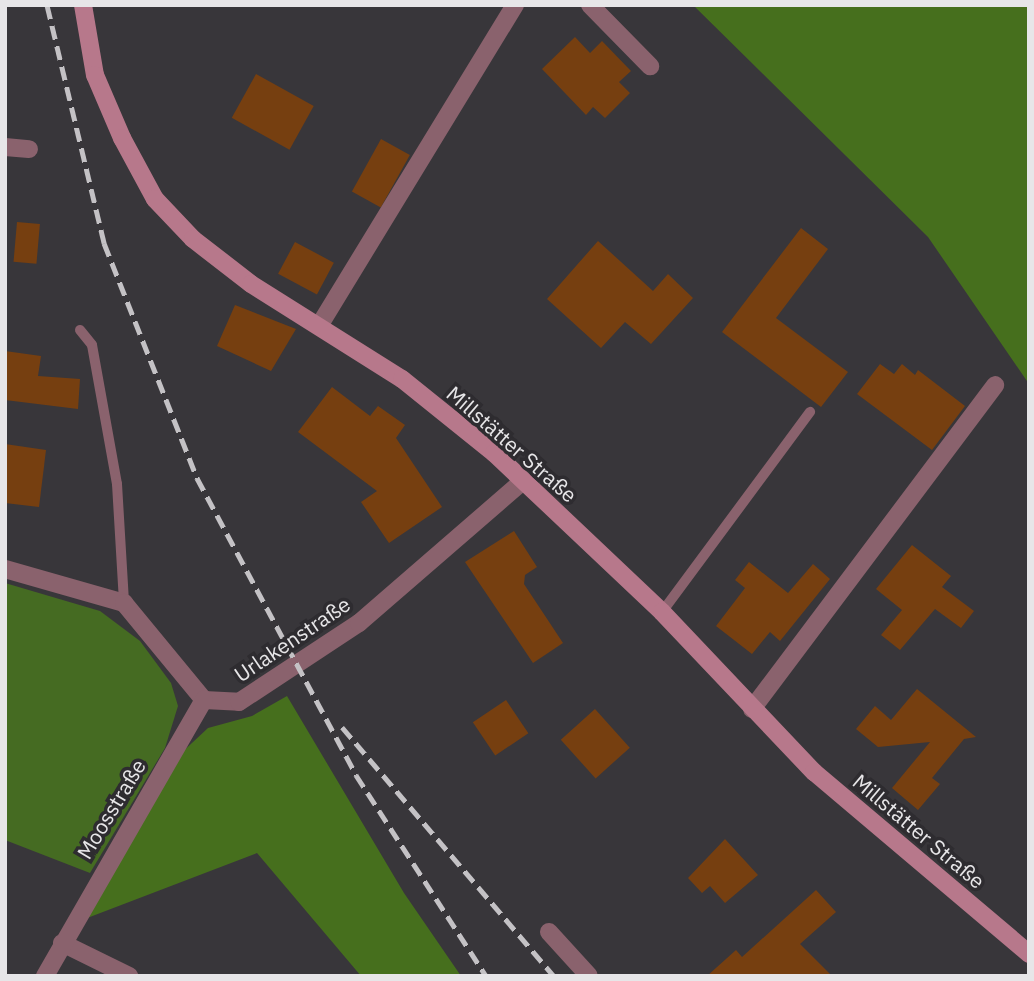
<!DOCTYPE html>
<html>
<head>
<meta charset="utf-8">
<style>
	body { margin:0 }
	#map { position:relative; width:1034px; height:981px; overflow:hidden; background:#38363a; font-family:"IBM Plex Sans",sans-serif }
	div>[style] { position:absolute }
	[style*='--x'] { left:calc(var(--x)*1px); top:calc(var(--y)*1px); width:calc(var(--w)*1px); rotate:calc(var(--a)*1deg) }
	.green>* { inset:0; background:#456b22 }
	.forest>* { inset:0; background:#466f1d }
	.building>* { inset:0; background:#763f10; transform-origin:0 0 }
	.lane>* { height:10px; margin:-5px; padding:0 5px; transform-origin:5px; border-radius:5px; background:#8a626d }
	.street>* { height:18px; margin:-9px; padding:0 9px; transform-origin:9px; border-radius:9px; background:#8a626d }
	.secondary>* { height:18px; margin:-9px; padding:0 9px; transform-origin:9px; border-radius:9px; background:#b7788b }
	.rail>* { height:5px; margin-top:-2.5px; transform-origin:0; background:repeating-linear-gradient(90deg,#c4c2c5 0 14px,transparent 0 21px) }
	span { translate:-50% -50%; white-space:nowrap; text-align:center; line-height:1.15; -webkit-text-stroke:7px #2e2c30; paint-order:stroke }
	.street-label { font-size:21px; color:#e7e6e8 }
	.frame { position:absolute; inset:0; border:7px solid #e7e6e8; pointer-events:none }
</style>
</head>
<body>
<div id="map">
	<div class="green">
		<div style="clip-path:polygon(5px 583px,100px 611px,140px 641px,171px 683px,178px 706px,165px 748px,90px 873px,5px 840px)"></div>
	</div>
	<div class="forest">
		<div style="clip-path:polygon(693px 5px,1029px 5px,1029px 384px,928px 237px)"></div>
		<div style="clip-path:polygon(287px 696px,404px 893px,461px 976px,361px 976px,257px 853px,82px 920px,177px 757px,208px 728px,252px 716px)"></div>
	</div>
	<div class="building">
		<div style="clip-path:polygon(575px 37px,590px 53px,602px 41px,631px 71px,619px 82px,630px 93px,605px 118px,593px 107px,586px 115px,542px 69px)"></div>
		<div style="left:256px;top:74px;width:66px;height:50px;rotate:29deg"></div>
		<div style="left:381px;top:139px;width:33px;height:60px;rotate:29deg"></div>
		<div style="left:17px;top:222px;width:23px;height:40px;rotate:5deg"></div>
		<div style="clip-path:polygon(801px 228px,828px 249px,776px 318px,848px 372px,821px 407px,722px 332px)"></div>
		<div style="clip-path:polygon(598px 241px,653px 291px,668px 274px,693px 298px,651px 344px,625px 322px,601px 348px,547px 299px)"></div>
		<div style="left:295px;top:242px;width:44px;height:36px;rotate:28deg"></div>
		<div style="clip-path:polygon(235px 305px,296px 329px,271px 371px,217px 346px)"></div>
		<div style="clip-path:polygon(5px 351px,41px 356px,38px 376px,80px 379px,78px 409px,5px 400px)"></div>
		<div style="clip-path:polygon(880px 364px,894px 374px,902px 364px,915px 375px,918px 370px,965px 406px,932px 450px,857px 394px)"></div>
		<div style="clip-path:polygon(332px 387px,370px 416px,378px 406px,405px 425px,396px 438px,442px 507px,389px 543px,361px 502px,377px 491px,298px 432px)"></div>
		<div style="clip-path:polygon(5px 444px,46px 450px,39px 507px,5px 503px)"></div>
		<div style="clip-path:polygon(514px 531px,537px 567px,525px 575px,524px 584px,563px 643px,533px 663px,465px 562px)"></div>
		<div style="clip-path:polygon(912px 545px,951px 576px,942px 587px,974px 611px,961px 628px,935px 609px,900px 650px,881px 635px,902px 610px,876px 589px)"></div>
		<div style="clip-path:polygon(749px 562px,788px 593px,813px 564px,830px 579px,780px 641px,770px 632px,752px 654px,716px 626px,745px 588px,735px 580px)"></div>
		<div style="clip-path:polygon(917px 689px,976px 737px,964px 739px,932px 778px,940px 784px,918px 810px,892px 788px,930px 742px,878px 747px,856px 729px,875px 706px,891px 720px)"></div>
		<div style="left:506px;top:700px;width:40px;height:40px;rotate:56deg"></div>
		<div style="left:595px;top:709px;width:52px;height:46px;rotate:48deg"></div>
		<div style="clip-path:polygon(725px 839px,758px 875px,725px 903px,710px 886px,702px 893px,688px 878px)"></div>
		<div style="clip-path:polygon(816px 890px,836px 912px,800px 944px,832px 976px,707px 976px,736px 950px,742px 957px)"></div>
	</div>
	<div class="lane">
		<div style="--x:80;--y:330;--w:19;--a:51"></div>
		<div style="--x:92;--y:345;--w:141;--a:79.8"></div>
		<div style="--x:117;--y:484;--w:119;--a:86.6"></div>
		<div style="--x:662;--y:612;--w:249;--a:-53.5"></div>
	</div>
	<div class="street">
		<div style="--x:590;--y:5;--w:86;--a:45.5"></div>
		<div style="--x:5;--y:147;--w:24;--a:5"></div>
		<div style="--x:319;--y:326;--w:376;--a:-58.6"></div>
		<div style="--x:5;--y:569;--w:124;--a:15.9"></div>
		<div style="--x:124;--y:603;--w:126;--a:50.5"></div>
		<div style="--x:204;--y:700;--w:35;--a:3"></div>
		<div style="--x:239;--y:702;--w:144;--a:-33.4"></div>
		<div style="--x:359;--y:623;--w:217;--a:-40.9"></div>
		<div style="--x:752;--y:709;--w:405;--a:-53.1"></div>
		<div style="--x:549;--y:932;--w:59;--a:47.7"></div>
		<div style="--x:62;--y:943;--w:75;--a:26.2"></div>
		<div style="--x:45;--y:976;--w:319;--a:-60.1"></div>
	</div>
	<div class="secondary">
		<div style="--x:83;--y:5;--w:71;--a:80.3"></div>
		<div style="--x:95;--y:75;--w:69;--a:66.8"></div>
		<div style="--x:122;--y:138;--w:69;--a:61.6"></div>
		<div style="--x:155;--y:199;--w:55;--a:46.5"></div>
		<div style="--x:193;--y:239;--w:73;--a:37.8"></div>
		<div style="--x:251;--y:284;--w:178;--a:32.2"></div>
		<div style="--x:402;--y:379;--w:118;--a:38.8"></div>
		<div style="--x:494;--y:453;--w:231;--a:43.4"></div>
		<div style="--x:662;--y:612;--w:221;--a:46.5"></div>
		<div style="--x:814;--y:772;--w:282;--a:40.2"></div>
	</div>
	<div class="rail">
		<div style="--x:47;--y:5;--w:245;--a:76.5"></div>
		<div style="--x:104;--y:243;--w:253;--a:68.4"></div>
		<div style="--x:197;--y:478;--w:337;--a:61.8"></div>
		<div style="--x:356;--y:775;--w:239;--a:57.1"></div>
		<div style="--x:342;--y:727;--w:327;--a:49.6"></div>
	</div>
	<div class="street-label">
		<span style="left:512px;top:444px;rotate:41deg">Millstätter Straße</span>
		<span style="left:292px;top:639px;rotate:-34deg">Urlakenstraße</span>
		<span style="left:111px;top:809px;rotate:-59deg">Moosstraße</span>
		<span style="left:919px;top:831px;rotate:40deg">Millstätter Straße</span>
	</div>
	<div class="frame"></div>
</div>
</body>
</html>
